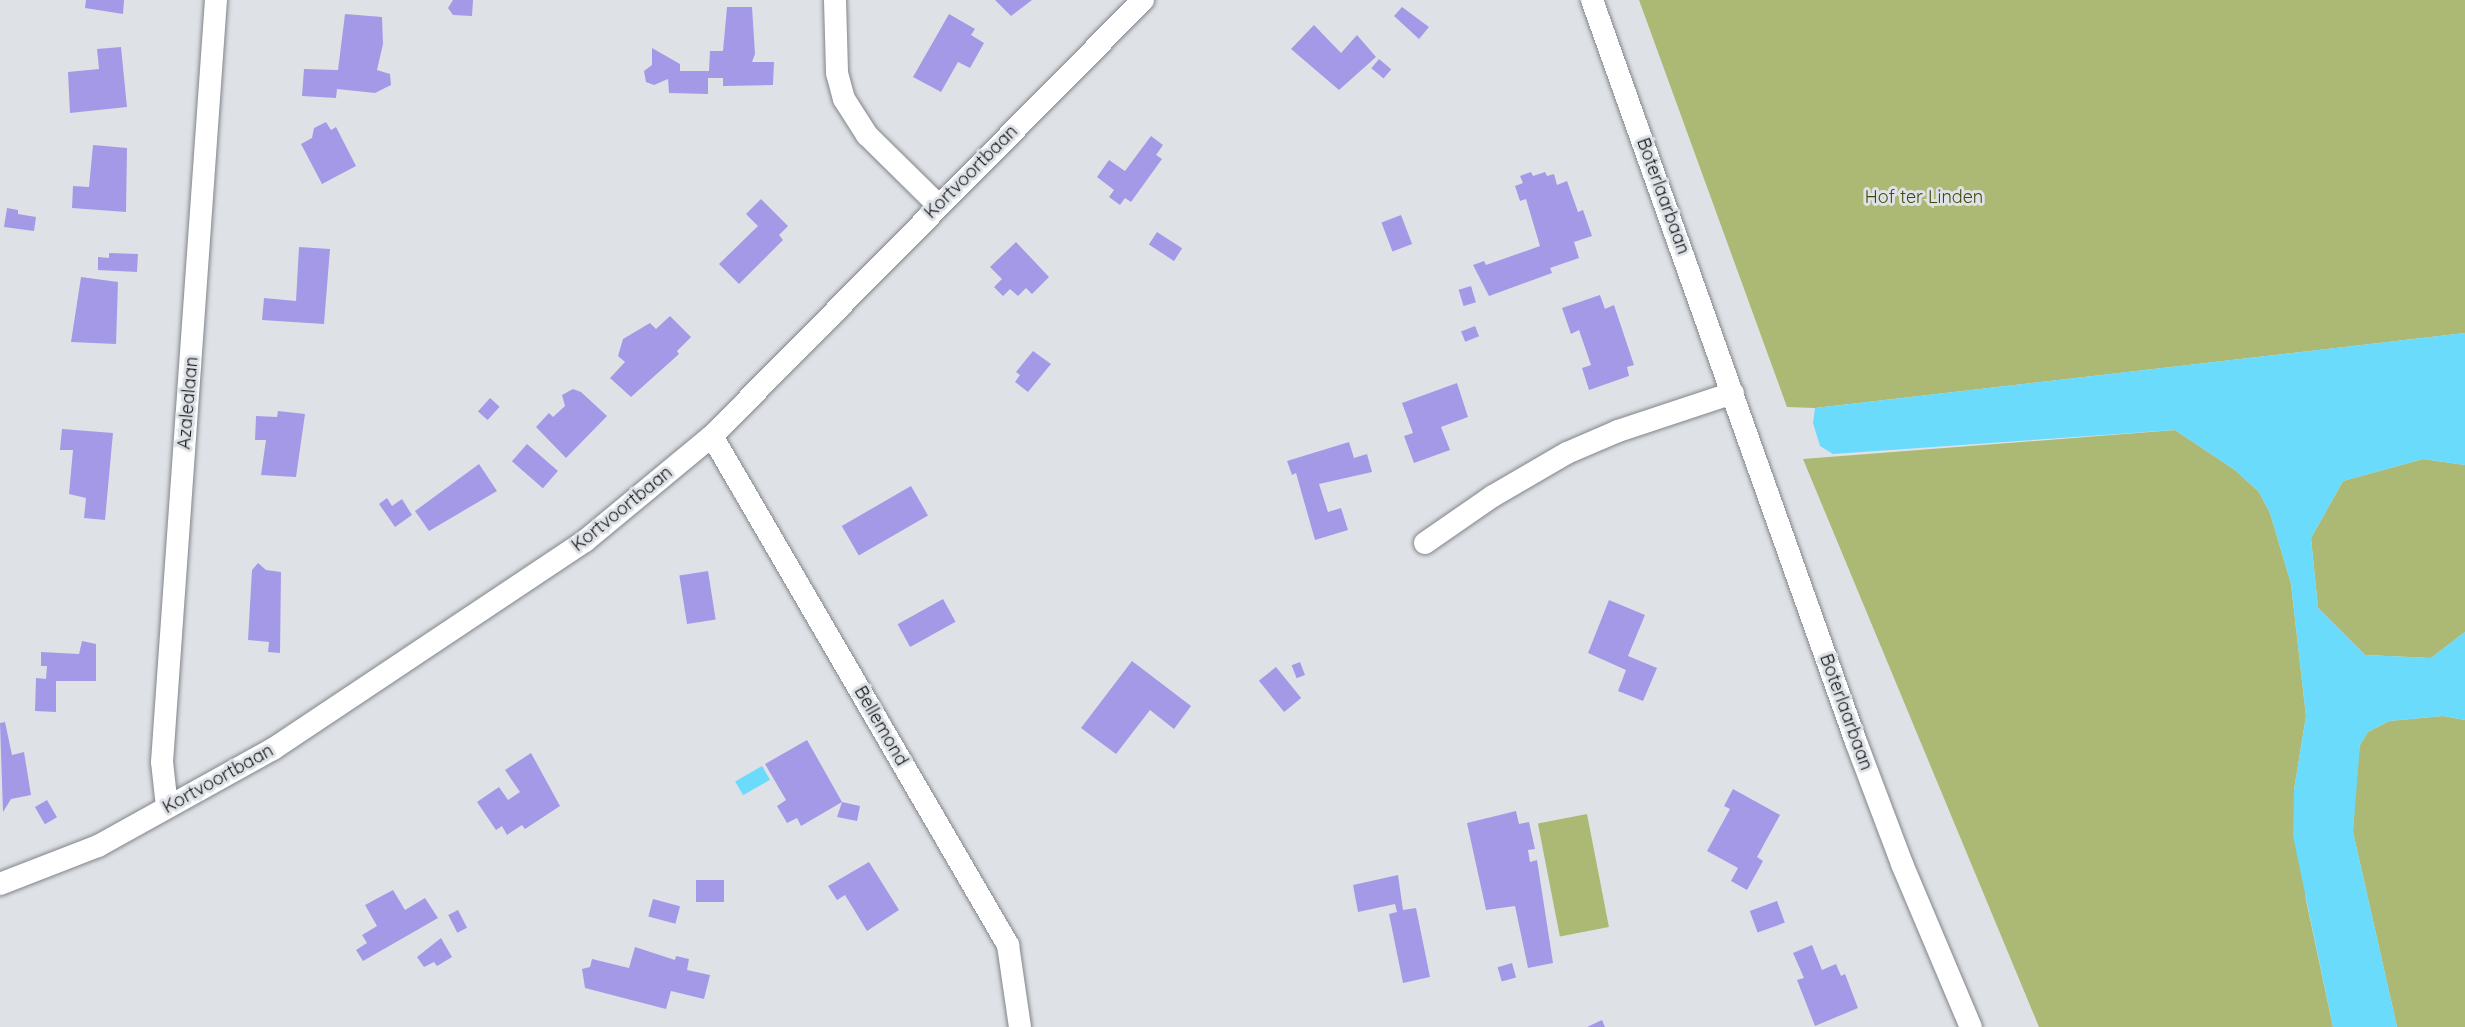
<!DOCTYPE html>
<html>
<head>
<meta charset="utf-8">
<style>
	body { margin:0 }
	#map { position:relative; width:2465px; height:1027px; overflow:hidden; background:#dee2e7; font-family:Quicksand,sans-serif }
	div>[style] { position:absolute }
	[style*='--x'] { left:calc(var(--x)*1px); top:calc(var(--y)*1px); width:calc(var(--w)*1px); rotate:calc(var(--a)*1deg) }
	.green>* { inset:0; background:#abb975; transform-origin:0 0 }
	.water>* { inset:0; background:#6bdbfb; transform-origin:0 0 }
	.building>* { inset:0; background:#a499e7; transform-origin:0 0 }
	.roads { filter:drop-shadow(0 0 2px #818489) drop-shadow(0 0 2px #818489) }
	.minor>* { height:22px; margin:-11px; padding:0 11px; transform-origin:11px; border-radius:11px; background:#fff }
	span { translate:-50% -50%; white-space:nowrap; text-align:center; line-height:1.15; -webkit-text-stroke:6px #dee2e7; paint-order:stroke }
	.street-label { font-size:18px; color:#0d0f10 }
	.park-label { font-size:18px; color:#3f4806 }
</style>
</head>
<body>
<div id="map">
	<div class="green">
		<div style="clip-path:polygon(1639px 0,2465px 0,2465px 333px,1815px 408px,1787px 407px)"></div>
		<div style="clip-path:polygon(2175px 430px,2235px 470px,2259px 492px,2270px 513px,2291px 584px,2306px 716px,2294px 790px,2306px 900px,2333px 1027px,2039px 1027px,1803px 459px)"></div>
		<div style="clip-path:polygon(2423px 459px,2465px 465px,2465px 632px,2431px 658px,2365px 655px,2318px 608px,2311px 538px,2343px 481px)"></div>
		<div style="clip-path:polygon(2443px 716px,2465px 720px,2465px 1027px,2397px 1027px,2353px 832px,2356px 766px,2360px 745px,2368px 732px,2389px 721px)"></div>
		<div style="left:1587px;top:814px;width:115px;height:50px;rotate:79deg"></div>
	</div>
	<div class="water">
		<div style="clip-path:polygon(2465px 333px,2465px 465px,2423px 459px,2343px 481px,2311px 538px,2318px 608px,2365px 655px,2431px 658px,2465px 632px,2465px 720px,2443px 716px,2389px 721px,2368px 732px,2360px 745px,2353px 832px,2397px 1027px,2333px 1027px,2293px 836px,2294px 790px,2306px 716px,2291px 584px,2270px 513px,2259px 492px,2235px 470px,2175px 430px,1833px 454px,1820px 446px,1813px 423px,1815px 408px)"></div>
		<div style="left:762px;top:766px;width:16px;height:31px;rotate:60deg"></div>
	</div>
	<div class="building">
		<div style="clip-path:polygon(86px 0,124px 0,123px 14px,85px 8px)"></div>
		<div style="clip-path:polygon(473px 0,472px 16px,453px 15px,448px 8px,453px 0)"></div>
		<div style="clip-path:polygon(995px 0,1032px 0,1011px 16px)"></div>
		<div style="clip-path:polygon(727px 7px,752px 7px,755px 54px,752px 62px,774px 62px,773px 85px,723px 86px,723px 78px,708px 78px,708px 94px,669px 93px,668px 79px,654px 85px,646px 82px,644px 71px,652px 65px,652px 48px,680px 64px,680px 71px,709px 71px,710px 51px,723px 51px)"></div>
		<div style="clip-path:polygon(1402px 7px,1429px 27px,1419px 39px,1394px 16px)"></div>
		<div style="clip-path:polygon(345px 14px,382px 17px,383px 44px,377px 70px,390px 74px,391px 85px,375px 93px,337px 89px,336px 98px,302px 96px,304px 69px,338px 70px)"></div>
		<div style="clip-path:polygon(949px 14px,975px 29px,971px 35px,984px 43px,970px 68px,958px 62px,941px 92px,913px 77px)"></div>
		<div style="clip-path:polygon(1314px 25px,1341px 53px,1357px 35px,1376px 57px,1339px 90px,1291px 49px)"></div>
		<div style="clip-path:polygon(121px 47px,127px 107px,70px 113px,68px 72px,99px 69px,97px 49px)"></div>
		<div style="left:1379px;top:59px;width:16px;height:12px;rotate:40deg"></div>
		<div style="clip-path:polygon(326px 122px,331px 130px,336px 127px,356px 166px,322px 184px,301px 144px,312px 138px,314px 128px)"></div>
		<div style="clip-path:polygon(1151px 136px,1163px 145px,1156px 155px,1162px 159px,1131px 202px,1125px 198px,1120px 205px,1109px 197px,1114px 190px,1097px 177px,1109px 160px,1125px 171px)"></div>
		<div style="clip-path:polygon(93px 145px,127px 148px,126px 212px,72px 208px,73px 186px,89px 187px)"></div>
		<div style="clip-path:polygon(1531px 172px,1533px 176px,1545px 172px,1547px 176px,1554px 174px,1557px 185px,1567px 181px,1578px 212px,1583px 210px,1592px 236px,1574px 242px,1579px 258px,1550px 268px,1552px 273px,1489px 296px,1473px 265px,1484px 261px,1486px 265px,1540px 246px,1526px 199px,1520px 201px,1515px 186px,1523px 183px,1520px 176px)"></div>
		<div style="clip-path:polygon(761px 199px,788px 226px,779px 235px,783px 240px,739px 284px,719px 264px,758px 226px,746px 214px)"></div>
		<div style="clip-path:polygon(7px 208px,18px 210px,18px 214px,36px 217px,34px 231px,4px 227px)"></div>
		<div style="left:1401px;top:215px;width:31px;height:21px;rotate:69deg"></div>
		<div style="left:1157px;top:232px;width:30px;height:15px;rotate:33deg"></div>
		<div style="clip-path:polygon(1016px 242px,1049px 277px,1032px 294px,1026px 288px,1018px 296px,1010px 289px,1003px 296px,994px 287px,1002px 279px,990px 267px)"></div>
		<div style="clip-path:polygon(299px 247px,330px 249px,324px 324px,262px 320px,264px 298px,296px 301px)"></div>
		<div style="clip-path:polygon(109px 253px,138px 254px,137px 272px,98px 270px,98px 257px,109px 258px)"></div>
		<div style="clip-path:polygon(81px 277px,118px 282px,116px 344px,71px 342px)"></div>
		<div style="left:1471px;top:286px;width:17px;height:13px;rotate:73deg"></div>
		<div style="clip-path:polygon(1600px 295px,1605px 309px,1614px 305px,1634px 365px,1627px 367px,1629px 376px,1589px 390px,1582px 368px,1591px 365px,1579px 330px,1571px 334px,1562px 308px)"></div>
		<div style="clip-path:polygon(670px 316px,691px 337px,677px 351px,679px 354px,631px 397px,610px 378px,625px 362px,618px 356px,623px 339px,650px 323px,656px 329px)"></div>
		<div style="left:1475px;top:326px;width:11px;height:15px;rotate:68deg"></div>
		<div style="clip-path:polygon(1033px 351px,1051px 364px,1028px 392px,1015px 382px,1020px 375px,1016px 372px)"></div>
		<div style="clip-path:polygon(1457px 383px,1468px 417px,1441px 427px,1450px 450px,1414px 463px,1404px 436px,1413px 433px,1402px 403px)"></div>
		<div style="clip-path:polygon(573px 389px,581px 392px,607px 416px,566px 458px,536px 427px,549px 413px,553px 417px,565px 406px,562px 395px)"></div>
		<div style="left:490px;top:398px;width:13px;height:18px;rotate:42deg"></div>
		<div style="clip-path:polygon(278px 411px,305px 414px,296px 477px,261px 475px,266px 440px,255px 440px,256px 416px,277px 417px)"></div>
		<div style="clip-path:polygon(62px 429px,113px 433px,105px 520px,84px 518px,86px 498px,69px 494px,73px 450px,60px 450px)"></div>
		<div style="clip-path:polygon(1349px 442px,1354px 458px,1367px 454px,1372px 472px,1319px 484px,1328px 512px,1341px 508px,1348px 530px,1315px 540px,1296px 473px,1292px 475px,1287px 461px)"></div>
		<div style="left:527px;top:444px;width:41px;height:23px;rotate:41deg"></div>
		<div style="clip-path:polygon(479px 464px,497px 491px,429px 531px,415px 511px)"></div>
		<div style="left:911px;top:486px;width:34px;height:80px;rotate:60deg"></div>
		<div style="clip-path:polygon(387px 498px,392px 506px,402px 499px,412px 515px,395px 527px,379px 504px)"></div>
		<div style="clip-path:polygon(258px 563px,266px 570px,281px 572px,280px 653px,268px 652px,269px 642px,248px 640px,252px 570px)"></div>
		<div style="left:708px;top:571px;width:49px;height:29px;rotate:81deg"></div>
		<div style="left:943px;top:599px;width:26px;height:52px;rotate:61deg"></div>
		<div style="clip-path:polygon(1609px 600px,1645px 615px,1628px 656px,1657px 668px,1643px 701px,1618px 691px,1626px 670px,1588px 653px)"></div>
		<div style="clip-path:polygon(82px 641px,96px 644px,96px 681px,56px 681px,56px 712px,35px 711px,36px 678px,46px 679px,47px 666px,41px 666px,41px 652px,79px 654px)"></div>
		<div style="clip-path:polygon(1132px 661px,1191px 706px,1174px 729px,1150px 710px,1116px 754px,1081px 728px)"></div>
		<div style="left:1300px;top:662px;width:14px;height:9px;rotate:69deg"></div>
		<div style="left:1276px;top:667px;width:40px;height:22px;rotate:51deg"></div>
		<div style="clip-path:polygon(5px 722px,12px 755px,24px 752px,31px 795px,11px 799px,3px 812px,0 723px)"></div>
		<div style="clip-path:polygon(807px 740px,842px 802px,860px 806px,857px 821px,837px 817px,842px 802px,801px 826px,797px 818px,787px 823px,777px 806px,786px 800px,765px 764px)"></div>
		<div style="clip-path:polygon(531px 753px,560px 806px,525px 829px,522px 825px,507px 835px,502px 826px,496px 830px,477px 802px,499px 787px,508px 800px,520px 792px,505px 770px)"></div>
		<div style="clip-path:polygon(1733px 789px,1780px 815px,1757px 857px,1763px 861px,1747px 890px,1731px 881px,1738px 868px,1707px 851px,1730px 809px,1724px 806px)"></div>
		<div style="left:47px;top:800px;width:20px;height:14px;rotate:60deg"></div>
		<div style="clip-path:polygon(1516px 811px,1519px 824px,1529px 822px,1535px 849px,1528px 850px,1530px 862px,1537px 860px,1553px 963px,1528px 968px,1515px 906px,1486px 910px,1467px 823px)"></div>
		<div style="clip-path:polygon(869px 862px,899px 910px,867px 931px,845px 895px,837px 900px,828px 886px)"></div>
		<div style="clip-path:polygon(1398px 875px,1403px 910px,1416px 908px,1430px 977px,1403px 983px,1389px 914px,1397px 912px,1395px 904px,1358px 912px,1353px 885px)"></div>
		<div style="left:696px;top:880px;width:28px;height:22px"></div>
		<div style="clip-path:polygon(393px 890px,405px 910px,425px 898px,438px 918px,363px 961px,356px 950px,367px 943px,362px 935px,377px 926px,365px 905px)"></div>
		<div style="left:653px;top:899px;width:28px;height:18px;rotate:15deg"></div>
		<div style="left:1777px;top:901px;width:23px;height:29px;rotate:70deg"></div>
		<div style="left:458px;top:910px;width:20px;height:11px;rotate:63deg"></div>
		<div style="clip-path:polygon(441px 938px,452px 957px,437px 966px,434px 962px,424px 967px,417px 957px)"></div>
		<div style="clip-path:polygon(1812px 945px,1822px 970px,1836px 964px,1841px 976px,1845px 974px,1858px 1008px,1815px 1026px,1797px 980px,1804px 978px,1793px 953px)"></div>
		<div style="clip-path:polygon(635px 947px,675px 960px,676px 956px,689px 959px,687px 970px,710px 975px,704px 999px,671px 991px,666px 1009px,585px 988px,582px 969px,590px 967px,592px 959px,629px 968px)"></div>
		<div style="left:1512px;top:963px;width:15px;height:15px;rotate:74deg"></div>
		<div style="clip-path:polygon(1602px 1020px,1605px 1027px,1587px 1027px)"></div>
	</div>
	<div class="roads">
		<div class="minor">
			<div style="--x:835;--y:0;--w:73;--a:88.4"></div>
			<div style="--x:837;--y:73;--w:27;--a:75"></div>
			<div style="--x:844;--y:99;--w:43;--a:57.4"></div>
			<div style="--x:867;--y:135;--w:100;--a:44.6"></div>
			<div style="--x:1592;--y:0;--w:788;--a:70.41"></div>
			<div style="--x:1856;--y:742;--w:130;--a:69.3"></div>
			<div style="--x:1902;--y:864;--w:177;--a:67.1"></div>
			<div style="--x:712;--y:436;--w:589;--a:59.82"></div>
			<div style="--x:1008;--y:945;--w:83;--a:81.7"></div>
			<div style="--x:1425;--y:543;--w:83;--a:-34.7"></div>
			<div style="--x:1493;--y:496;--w:86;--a:-30.2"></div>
			<div style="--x:1567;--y:453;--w:56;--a:-23.3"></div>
			<div style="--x:1618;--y:431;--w:121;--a:-18.3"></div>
			<div style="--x:167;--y:807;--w:45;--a:-96.3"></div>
			<div style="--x:162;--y:762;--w:764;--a:-85.95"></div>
			<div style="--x:0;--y:884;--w:105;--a:-21.2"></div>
			<div style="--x:98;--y:846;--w:200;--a:-29"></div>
			<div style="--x:273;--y:749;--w:375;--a:-33.7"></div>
			<div style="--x:585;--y:541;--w:165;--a:-39.6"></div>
			<div style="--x:712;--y:436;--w:613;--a:-45.33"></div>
		</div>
	</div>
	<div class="street-label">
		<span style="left:971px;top:172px;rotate:-45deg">Kortvoortbaan</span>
		<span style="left:1663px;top:196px;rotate:70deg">Boterlaarbaan</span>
		<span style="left:188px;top:403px;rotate:-85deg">Azalealaan</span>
		<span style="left:622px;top:509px;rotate:-39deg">Kortvoortbaan</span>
		<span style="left:1846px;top:712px;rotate:70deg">Boterlaarbaan</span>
		<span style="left:881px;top:726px;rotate:60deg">Bellemond</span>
		<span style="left:218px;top:779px;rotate:-29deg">Kortvoortbaan</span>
	</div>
	<div class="park-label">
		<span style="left:1924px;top:197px">Hof ter Linden</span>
	</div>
</div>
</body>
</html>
